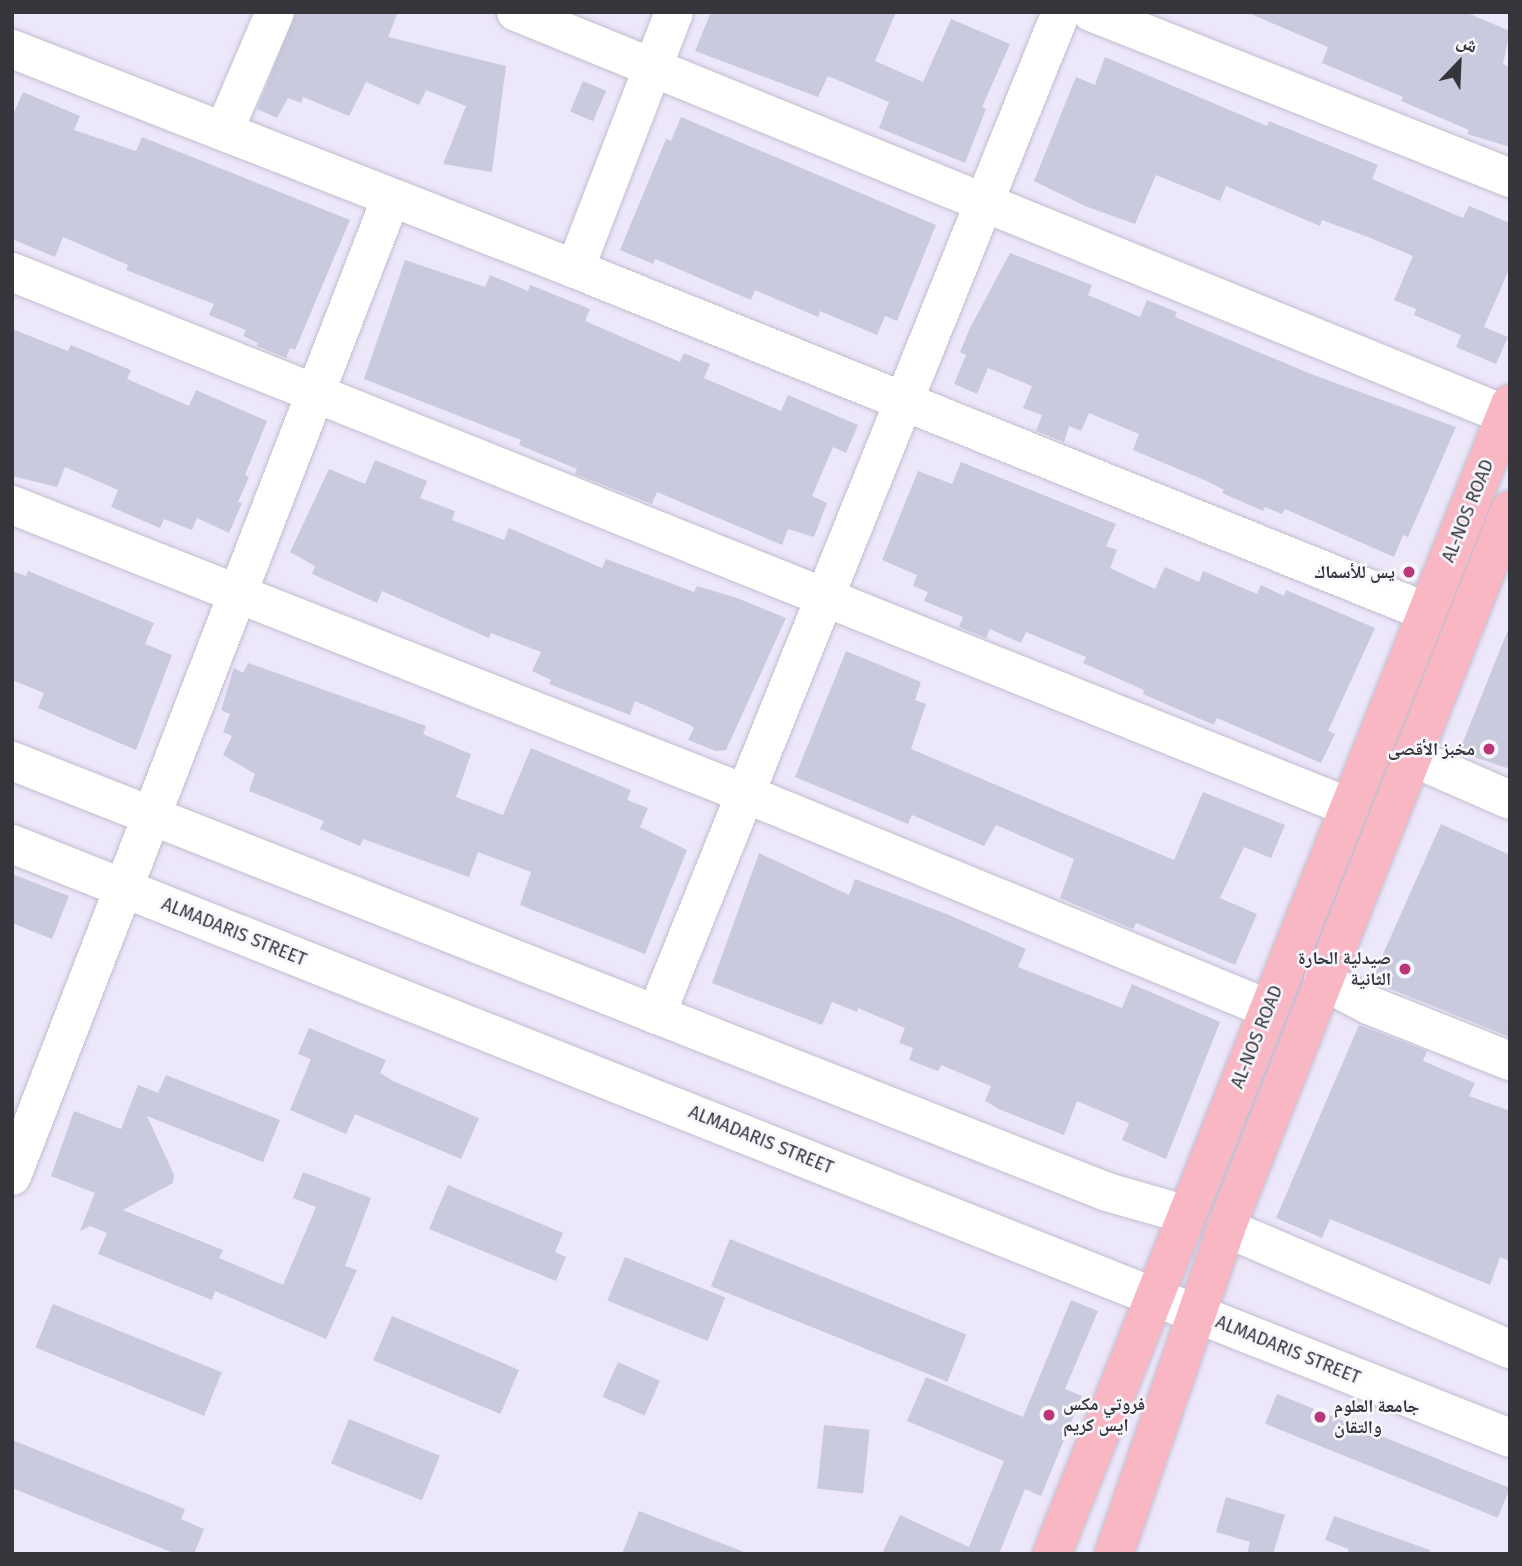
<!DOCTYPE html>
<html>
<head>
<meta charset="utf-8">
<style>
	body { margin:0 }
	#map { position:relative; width:1522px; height:1566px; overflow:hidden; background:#ede7fa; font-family:"Fira Sans","Noto Naskh Arabic",sans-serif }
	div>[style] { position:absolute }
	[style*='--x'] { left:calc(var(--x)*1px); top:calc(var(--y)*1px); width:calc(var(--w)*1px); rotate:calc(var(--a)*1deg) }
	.building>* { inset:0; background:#c9cadd; transform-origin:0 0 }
	.roads { filter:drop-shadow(0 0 2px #c3bdd0) drop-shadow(0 0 2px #c3bdd0) }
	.minor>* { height:38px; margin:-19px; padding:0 19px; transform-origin:19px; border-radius:19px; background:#fff }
	.major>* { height:38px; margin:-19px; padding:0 19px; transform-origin:19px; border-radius:19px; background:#f8b7c2 }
	.dots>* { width:19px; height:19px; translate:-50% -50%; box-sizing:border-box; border:4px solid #f8f6fe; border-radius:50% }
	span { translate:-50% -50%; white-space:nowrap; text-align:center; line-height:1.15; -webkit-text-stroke:5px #f8f6fe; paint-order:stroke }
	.street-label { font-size:18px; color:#37353c }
	.poi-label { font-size:18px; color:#37353c; font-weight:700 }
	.right { translate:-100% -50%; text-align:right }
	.left { translate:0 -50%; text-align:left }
	.frame { position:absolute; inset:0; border:14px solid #37353c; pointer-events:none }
	.north { position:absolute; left:1424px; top:28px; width:70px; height:70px; -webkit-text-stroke:5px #f8f6fe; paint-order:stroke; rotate:23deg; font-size:19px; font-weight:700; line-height:28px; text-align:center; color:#37353c }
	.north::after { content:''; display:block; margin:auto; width:24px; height:32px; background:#37353c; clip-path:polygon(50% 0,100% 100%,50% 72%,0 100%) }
</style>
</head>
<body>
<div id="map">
	<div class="building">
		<div style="clip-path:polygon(296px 12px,398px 12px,388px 37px,506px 66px,492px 172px,443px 164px,466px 106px,426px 90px,419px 105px,366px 82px,349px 116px,303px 97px,301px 103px,288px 98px,277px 118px,257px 109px)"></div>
		<div style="clip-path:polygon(711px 12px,896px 12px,875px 61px,923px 82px,951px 19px,1010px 44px,982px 107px,986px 109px,965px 163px,879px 128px,889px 102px,828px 76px,818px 97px,695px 51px)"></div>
		<div style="clip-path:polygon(1246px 12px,1465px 12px,1510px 31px,1503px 64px,1510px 67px,1510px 147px,1467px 134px,1469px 130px,1401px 101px,1403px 97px,1322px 63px,1328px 47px)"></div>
		<div style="clip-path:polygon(1105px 57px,1267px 126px,1269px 121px,1356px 156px,1378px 165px,1372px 179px,1463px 218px,1469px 206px,1510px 223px,1510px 267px,1484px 327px,1508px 337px,1496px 364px,1456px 347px,1461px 335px,1414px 315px,1416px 309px,1394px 300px,1413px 256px,1368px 237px,1322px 220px,1320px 226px,1226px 186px,1220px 201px,1156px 175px,1135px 224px,1085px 206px,1034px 181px,1076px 77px,1095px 85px)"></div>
		<div style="left:583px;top:81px;width:25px;height:33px;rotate:23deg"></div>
		<div style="clip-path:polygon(23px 92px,80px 116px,74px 130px,136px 151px,142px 137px,350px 220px,295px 350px,290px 348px,286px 358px,257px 346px,258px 343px,243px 336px,246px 330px,209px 315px,214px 304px,126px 270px,128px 265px,63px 237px,55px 257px,12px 239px,12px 117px)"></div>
		<div style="clip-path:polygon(681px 117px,936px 225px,897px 321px,885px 316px,877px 335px,820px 311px,818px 317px,755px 290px,751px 300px,655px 259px,653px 264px,620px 250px,666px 139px,671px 141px)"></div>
		<div style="clip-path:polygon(1010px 253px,1092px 285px,1088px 295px,1140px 317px,1147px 300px,1177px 312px,1175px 317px,1311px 374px,1456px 427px,1408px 537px,1403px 535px,1394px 557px,1285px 509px,1282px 514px,1265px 507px,1263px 511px,1222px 493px,1224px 490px,1209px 482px,1133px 450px,1139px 434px,1089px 413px,1081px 431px,1069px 426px,1064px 442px,1036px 431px,1042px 415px,1023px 408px,1032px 386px,988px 368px,977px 394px,954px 384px,966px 355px,960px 352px,970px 328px)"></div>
		<div style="clip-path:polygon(405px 260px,485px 287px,490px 275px,528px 291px,530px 285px,590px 309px,585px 321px,680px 362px,684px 353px,710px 364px,704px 378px,781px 411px,788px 395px,858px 425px,846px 453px,833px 447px,812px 496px,827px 503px,814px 537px,788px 529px,782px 545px,657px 492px,652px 504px,575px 474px,577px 469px,519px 445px,521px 440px,364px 379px)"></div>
		<div style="clip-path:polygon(12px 329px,68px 351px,71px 345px,131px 370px,127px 379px,189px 406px,196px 390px,267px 421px,245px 475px,249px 477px,238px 502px,242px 503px,229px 533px,197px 518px,192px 530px,164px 519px,160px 528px,111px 507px,118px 490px,65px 467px,57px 487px,12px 476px)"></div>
		<div style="clip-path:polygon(375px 460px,427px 481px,420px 498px,455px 511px,452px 520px,504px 540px,509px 528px,602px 568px,606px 559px,694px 592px,697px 586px,737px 598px,786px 618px,726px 750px,716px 751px,688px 740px,694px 728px,690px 725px,635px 701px,630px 715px,549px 684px,551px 680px,532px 671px,541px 652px,491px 633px,489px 638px,382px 591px,377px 603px,312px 574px,315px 566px,290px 552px,329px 469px,365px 484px)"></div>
		<div style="clip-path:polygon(961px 462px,1116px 524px,1106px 546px,1117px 550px,1110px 568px,1155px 589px,1165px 567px,1199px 582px,1203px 571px,1257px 594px,1261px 585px,1284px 596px,1286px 590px,1375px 628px,1328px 731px,1335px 734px,1321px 763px,1217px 718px,1214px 725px,1143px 694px,1144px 690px,1083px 663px,1086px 657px,1026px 632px,1021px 643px,990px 629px,986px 638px,959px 627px,963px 617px,924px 601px,928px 592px,913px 586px,917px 575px,882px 560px,918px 471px,952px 484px)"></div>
		<div style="clip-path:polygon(12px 571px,26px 576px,28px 571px,154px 623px,145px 644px,172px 655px,136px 750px,38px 708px,44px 693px,12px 680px)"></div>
		<div style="clip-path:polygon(1510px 625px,1510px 769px,1459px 752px)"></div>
		<div style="clip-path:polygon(846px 651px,921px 682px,915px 700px,926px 704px,911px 749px,1174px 860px,1203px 792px,1285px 825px,1271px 858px,1244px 847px,1220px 898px,1257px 914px,1235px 965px,1136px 923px,1133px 929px,1060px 898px,1074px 859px,996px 825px,984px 846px,912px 815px,908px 824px,795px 777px)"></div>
		<div style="clip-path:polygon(248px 663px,426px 726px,423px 734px,471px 754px,456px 797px,503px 815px,531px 748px,631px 790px,627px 800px,648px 808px,640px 827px,687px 850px,645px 954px,520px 905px,531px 872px,478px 852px,469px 877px,363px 839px,360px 846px,320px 829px,324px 821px,249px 791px,255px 774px,223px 755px,232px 736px,223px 732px,230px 714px,221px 710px,234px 668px,243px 673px)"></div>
		<div style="clip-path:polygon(1441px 824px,1510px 855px,1510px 1037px,1371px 981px)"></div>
		<div style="clip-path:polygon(759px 853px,849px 895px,855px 879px,949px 915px,1026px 949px,1018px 967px,1122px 1008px,1132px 984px,1220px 1022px,1166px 1159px,1122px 1140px,1129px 1123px,1077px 1101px,1064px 1135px,1001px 1110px,985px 1101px,991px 1086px,941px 1065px,938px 1071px,909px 1060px,913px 1048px,899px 1043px,905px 1028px,858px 1008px,857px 1012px,832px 1002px,822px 1025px,712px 983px)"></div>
		<div style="clip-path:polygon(12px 874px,69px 896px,52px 939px,12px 923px)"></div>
		<div style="clip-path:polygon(1359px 1025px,1427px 1051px,1423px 1061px,1475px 1083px,1469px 1096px,1510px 1111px,1510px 1261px,1500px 1257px,1490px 1285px,1330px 1219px,1322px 1238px,1276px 1218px)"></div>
		<div style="clip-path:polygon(309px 1028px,386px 1060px,380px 1073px,393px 1081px,479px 1118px,461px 1159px,355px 1114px,346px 1134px,290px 1110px,311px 1059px,298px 1054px)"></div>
		<div style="clip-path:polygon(166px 1075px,280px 1120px,263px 1162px,147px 1116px,174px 1175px,173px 1183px,123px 1210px,223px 1250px,219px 1258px,283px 1285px,316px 1207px,293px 1198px,303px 1172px,371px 1198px,345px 1266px,357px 1270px,326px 1339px,215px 1291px,212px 1300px,98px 1254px,107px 1233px,90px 1226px,80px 1231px,95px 1193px,51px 1176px,74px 1111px,121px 1129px,138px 1085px,158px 1093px)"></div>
		<div style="clip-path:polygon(448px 1185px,563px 1233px,555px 1252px,566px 1257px,556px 1281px,429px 1229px)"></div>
		<div style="left:730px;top:1239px;width:255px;height:51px;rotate:22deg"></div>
		<div style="left:625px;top:1257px;width:108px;height:47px;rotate:22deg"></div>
		<div style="clip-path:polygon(1071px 1300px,1098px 1311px,1065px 1389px,1082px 1396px,1041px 1496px,1025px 1489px,999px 1554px,882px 1554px,900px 1515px,969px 1547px,1004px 1461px,907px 1421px,926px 1377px,1023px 1417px)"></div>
		<div style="left:53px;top:1304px;width:182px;height:47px;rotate:22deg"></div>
		<div style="left:392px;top:1316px;width:138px;height:48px;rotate:23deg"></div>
		<div style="left:618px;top:1362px;width:46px;height:38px;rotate:24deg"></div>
		<div style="left:1277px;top:1394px;width:251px;height:32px;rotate:22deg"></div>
		<div style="left:349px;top:1419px;width:98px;height:48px;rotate:22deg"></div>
		<div style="left:824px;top:1425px;width:46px;height:64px;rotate:6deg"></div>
		<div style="clip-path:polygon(12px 1440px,185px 1509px,181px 1519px,204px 1529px,194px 1554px,176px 1554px,12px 1488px)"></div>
		<div style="clip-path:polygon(1226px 1497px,1285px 1515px,1273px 1554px,1247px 1554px,1250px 1542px,1216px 1532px)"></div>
		<div style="clip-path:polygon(639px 1511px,744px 1552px,744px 1554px,622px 1554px)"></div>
		<div style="clip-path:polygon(1334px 1516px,1430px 1550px,1430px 1554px,1347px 1554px,1349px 1549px,1325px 1540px)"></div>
	</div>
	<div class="roads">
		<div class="minor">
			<div style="--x:516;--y:12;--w:1069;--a:22.15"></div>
			<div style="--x:1091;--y:12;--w:451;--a:21.6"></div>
			<div style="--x:12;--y:49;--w:604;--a:21.34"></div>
			<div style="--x:575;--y:269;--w:918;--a:21.93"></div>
			<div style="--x:224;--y:131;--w:129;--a:-66.8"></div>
			<div style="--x:575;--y:269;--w:275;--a:-68.9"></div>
			<div style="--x:12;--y:272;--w:1440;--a:21.81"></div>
			<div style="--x:12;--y:505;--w:789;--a:21.49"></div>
			<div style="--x:746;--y:794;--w:565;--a:22.35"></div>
			<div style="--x:1412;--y:757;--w:107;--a:23.7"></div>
			<div style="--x:12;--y:761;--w:1177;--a:21.48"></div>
			<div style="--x:1107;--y:1192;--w:80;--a:15.9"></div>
			<div style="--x:12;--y:844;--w:1611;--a:21.63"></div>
			<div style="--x:1323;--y:981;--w:52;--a:27.6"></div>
			<div style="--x:1369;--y:1005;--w:152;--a:21.7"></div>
			<div style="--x:656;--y:1015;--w:1082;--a:-68.01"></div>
			<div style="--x:12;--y:1176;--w:1049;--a:-68.82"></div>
			<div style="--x:1226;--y:1228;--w:309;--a:23.1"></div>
		</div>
		<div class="major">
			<div style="--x:1052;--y:1554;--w:1238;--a:-68.28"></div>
			<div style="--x:1114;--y:1554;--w:345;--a:-71"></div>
			<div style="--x:1226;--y:1228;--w:772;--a:-68.42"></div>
		</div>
	</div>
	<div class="dots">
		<div style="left:1409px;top:572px;background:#bb3679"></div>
		<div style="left:1489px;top:749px;background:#bb3679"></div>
		<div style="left:1405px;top:969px;background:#bb3679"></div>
		<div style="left:1049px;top:1415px;background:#bb3679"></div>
		<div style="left:1320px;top:1417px;background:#bb3679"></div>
	</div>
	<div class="street-label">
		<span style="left:1468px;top:511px;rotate:-68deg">AL-NOS ROAD</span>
		<span style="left:234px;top:932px;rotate:22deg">ALMADARIS STREET</span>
		<span style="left:1257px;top:1037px;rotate:-68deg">AL-NOS ROAD</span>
		<span style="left:761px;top:1140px;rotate:22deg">ALMADARIS STREET</span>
		<span style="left:1288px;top:1350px;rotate:22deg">ALMADARIS STREET</span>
	</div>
	<div class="poi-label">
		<span class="right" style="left:1395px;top:572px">يس للأسماك</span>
		<span class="right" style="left:1475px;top:749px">مخبز الأقصى</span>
		<span class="right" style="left:1391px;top:969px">صيدلية الحارة<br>الثانية</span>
		<span class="left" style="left:1063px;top:1415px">فروتي مكس<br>ايس كريم</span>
		<span class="left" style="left:1334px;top:1417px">جامعة العلوم<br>والتقان</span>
	</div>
	<div class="frame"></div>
	<div class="north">ش</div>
</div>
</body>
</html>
